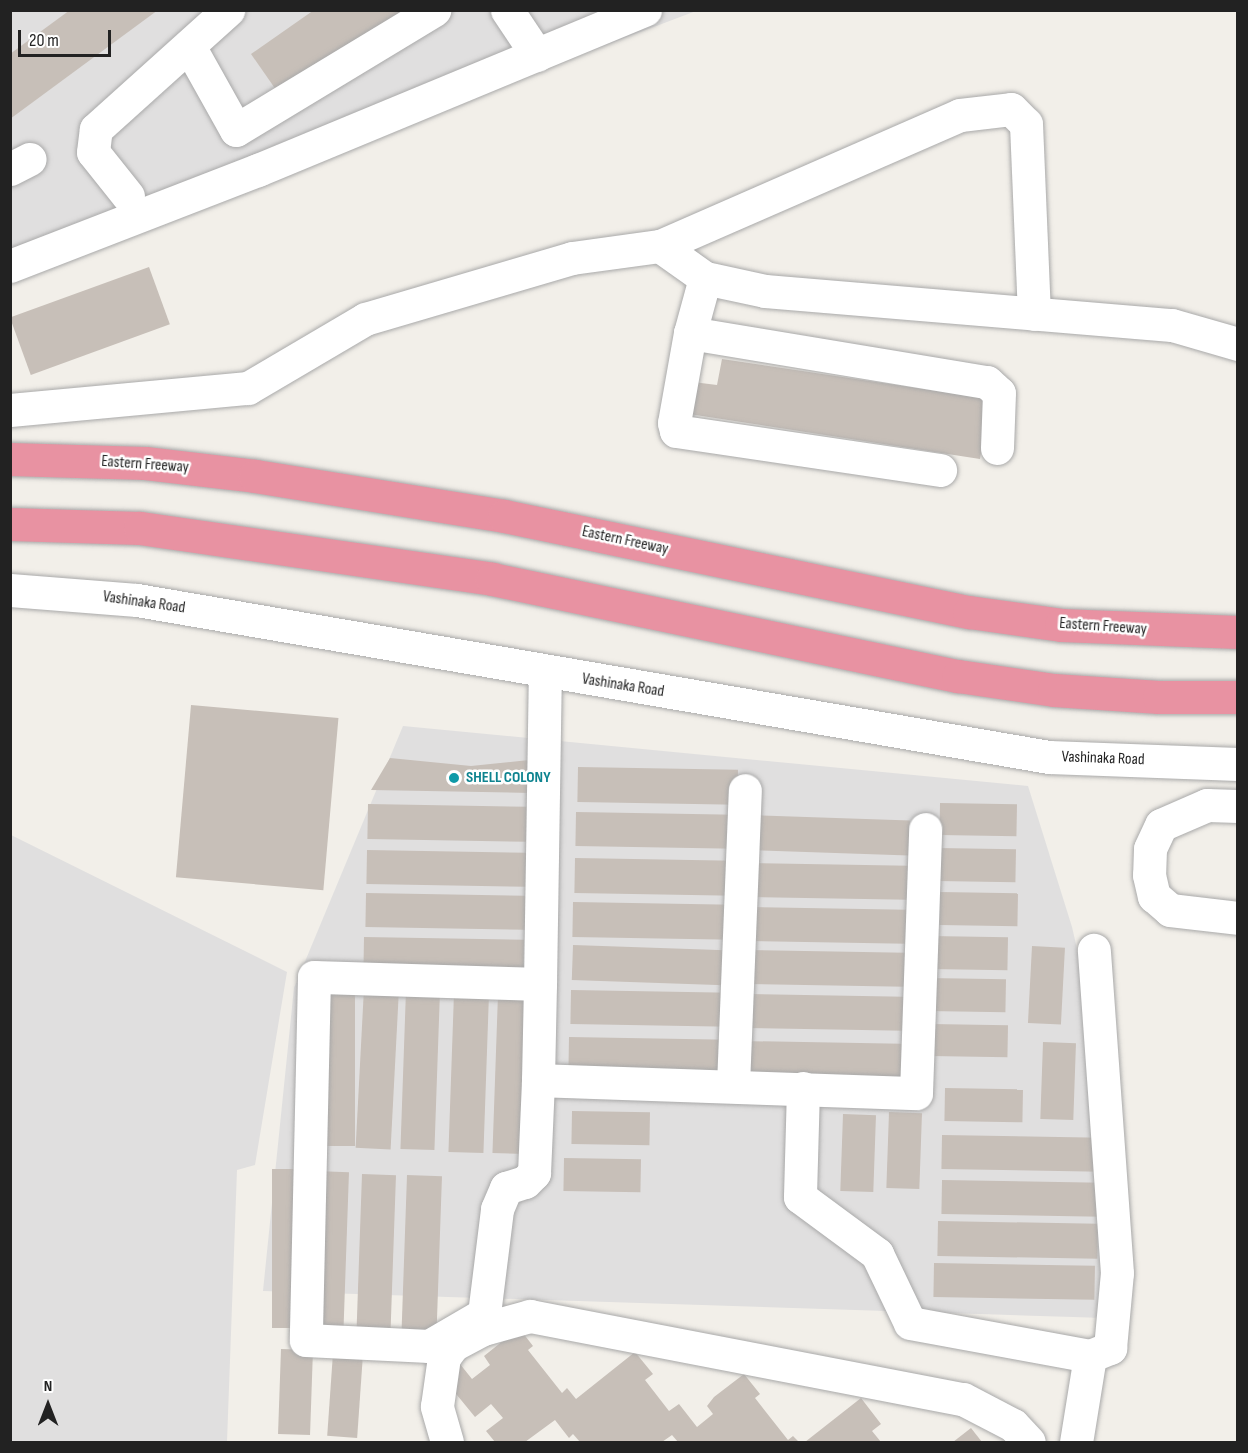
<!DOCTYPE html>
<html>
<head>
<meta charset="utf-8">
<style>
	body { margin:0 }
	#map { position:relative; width:1248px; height:1453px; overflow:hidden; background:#f2efe9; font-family:"Sofia Sans Condensed",sans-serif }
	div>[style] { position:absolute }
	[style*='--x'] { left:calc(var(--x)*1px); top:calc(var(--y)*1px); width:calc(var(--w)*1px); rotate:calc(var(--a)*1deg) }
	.residential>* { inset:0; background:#e0dfdf }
	.building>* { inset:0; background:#c7bfb8; transform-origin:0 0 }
	.roads { filter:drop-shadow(0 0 2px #a9a9a9) drop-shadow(0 0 2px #a9a9a9) }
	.minor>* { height:33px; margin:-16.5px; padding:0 16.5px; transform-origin:16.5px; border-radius:16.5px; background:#fff }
	.highway>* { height:33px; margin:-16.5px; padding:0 16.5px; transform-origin:16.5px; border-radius:16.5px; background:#e892a2 }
	.dots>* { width:16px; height:16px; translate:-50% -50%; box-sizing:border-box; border:3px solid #fff; border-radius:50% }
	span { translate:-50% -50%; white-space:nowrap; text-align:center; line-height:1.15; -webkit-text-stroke:5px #fff; paint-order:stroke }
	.street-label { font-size:16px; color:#222 }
	.culture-label { font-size:16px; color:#0d838f; font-weight:700 }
	.left { translate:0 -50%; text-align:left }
	.frame { position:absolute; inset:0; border:12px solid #222; pointer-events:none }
	.north { position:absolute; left:18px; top:1375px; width:60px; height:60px; -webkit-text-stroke:4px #fff; paint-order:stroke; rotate:0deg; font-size:16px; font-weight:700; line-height:24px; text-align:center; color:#222 }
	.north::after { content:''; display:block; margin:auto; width:21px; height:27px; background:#222; clip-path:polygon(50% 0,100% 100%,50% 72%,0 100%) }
	.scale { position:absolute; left:18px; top:30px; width:93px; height:27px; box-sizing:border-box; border:3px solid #222; border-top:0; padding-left:8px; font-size:18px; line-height:21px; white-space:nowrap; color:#222; -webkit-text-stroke:4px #fff; paint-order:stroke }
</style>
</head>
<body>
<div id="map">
	<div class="residential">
		<div style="clip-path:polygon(11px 11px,696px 11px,11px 270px)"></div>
		<div style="clip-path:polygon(403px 726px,1028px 786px,1072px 927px,1122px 1143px,1105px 1318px,263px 1291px,294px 988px)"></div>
		<div style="clip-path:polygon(11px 835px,287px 972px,255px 1165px,237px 1170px,227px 1442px,11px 1442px)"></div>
	</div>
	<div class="building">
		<div style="clip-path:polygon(70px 10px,158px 10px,10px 119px,10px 54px)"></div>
		<div style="clip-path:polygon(314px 10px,404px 10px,281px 97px,251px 54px)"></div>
		<div style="left:149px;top:267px;width:61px;height:148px;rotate:70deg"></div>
		<div style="clip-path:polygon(722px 359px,990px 399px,980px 459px,689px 414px,693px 382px,717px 385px)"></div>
		<div style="left:191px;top:705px;width:148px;height:173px;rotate:5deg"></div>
		<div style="clip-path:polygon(390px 758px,471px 766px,529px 760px,531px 793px,371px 790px)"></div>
		<div style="left:578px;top:767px;width:160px;height:35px;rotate:1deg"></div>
		<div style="left:940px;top:803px;width:77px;height:32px;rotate:1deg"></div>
		<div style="left:368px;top:804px;width:160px;height:35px;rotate:1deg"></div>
		<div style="left:576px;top:812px;width:160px;height:34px;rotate:1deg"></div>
		<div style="left:750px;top:815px;width:160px;height:35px;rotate:2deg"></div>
		<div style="left:938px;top:848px;width:78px;height:33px;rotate:1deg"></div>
		<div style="left:367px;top:850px;width:160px;height:34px;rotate:1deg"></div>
		<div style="left:575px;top:858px;width:160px;height:35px;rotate:1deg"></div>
		<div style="left:748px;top:863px;width:161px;height:34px;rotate:1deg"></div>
		<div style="left:940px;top:892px;width:78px;height:33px;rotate:1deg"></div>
		<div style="left:366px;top:893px;width:160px;height:34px;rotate:1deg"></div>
		<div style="left:573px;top:902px;width:161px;height:35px;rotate:1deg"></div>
		<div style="left:747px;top:907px;width:160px;height:34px;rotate:1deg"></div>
		<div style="left:930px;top:936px;width:78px;height:33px;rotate:1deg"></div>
		<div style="left:364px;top:937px;width:160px;height:34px;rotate:1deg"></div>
		<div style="left:573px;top:945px;width:160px;height:35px;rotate:2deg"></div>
		<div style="left:1032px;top:946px;width:33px;height:77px;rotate:3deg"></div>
		<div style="left:746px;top:950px;width:160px;height:34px;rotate:1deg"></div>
		<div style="left:928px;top:978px;width:78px;height:33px;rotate:1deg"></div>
		<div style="left:321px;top:987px;width:34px;height:159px"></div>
		<div style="left:364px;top:988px;width:35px;height:160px;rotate:3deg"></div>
		<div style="left:406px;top:990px;width:34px;height:159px;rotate:2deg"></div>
		<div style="left:571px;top:990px;width:160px;height:34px;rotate:1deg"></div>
		<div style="left:454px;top:993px;width:35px;height:159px;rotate:2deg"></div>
		<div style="left:498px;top:994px;width:34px;height:159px;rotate:2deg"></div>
		<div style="left:744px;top:994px;width:161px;height:34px;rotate:1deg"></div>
		<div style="left:931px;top:1024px;width:77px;height:32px;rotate:1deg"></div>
		<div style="left:569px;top:1037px;width:160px;height:34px;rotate:1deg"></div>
		<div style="left:742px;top:1041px;width:160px;height:34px;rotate:1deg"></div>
		<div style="left:1043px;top:1042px;width:33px;height:77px;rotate:2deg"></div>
		<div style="left:945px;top:1088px;width:78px;height:33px;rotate:1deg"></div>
		<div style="left:572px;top:1111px;width:78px;height:33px;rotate:1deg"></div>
		<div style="left:889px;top:1112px;width:33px;height:76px;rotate:2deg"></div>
		<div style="left:843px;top:1114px;width:33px;height:77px;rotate:2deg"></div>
		<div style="left:942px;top:1135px;width:160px;height:34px;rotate:1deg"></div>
		<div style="left:564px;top:1158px;width:77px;height:33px;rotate:1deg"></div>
		<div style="left:272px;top:1169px;width:34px;height:159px"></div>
		<div style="left:315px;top:1171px;width:34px;height:159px;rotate:2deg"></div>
		<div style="left:362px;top:1174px;width:34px;height:160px;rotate:2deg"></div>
		<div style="left:407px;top:1175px;width:35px;height:160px;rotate:2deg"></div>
		<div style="left:942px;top:1180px;width:160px;height:34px;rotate:1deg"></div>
		<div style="left:938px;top:1221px;width:160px;height:35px;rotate:1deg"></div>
		<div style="left:934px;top:1263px;width:161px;height:34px;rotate:1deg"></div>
		<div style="clip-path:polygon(519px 1328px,533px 1346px,528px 1350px,562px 1393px,567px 1388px,576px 1399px,635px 1352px,653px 1374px,645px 1380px,669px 1411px,679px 1404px,697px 1427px,713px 1414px,707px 1406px,714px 1397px,744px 1374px,760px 1394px,755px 1398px,788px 1440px,793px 1436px,799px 1442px,678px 1442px,672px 1435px,662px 1442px,580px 1442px,573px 1434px,569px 1438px,555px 1420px,525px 1442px,495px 1442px,486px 1431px,503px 1418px,491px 1404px,475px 1417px,443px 1378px,460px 1364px,472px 1379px,490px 1365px,484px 1356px)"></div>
		<div style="left:281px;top:1349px;width:32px;height:85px;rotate:2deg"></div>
		<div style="left:333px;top:1353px;width:30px;height:83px;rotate:4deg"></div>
		<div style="clip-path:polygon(861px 1398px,881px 1424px,872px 1431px,881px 1442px,805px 1442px)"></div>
		<div style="clip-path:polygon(971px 1428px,982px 1442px,953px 1442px)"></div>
	</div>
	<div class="roads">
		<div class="minor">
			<div style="--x:507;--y:10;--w:54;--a:56.3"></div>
			<div style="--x:189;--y:46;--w:96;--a:60.8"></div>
			<div style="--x:236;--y:130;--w:232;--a:-31.2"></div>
			<div style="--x:10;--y:169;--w:22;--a:-27"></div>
			<div style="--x:128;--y:196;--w:56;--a:-128.5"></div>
			<div style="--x:93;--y:152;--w:23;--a:-83"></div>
			<div style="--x:96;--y:129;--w:178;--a:-42"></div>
			<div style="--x:660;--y:246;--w:327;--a:-23.6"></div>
			<div style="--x:960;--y:115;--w:51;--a:-6.7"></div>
			<div style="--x:1011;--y:109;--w:21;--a:45"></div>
			<div style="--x:1026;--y:124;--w:190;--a:87.6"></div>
			<div style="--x:10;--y:266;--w:266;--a:-21.2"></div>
			<div style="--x:258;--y:170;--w:419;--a:-22.5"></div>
			<div style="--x:705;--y:278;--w:57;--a:105.3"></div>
			<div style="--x:690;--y:333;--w:91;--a:100.1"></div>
			<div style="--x:674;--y:423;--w:8;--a:76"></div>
			<div style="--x:676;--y:431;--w:267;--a:8.4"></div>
			<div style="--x:690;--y:333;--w:301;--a:9.4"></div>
			<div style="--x:987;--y:382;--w:16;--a:43"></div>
			<div style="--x:999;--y:393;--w:55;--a:92.1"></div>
			<div style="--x:10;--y:410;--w:239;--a:-5.3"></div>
			<div style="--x:248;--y:388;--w:136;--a:-30.5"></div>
			<div style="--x:365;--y:319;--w:216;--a:-16.4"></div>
			<div style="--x:572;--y:258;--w:89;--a:-7.8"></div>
			<div style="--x:660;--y:246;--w:55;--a:35.4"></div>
			<div style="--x:705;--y:278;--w:61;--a:12.2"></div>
			<div style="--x:765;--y:291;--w:408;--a:4.8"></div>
			<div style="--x:1172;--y:325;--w:69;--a:16.1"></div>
			<div style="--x:10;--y:590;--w:127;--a:4.5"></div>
			<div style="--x:137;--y:600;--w:925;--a:9.77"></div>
			<div style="--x:1049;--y:757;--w:189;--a:2.1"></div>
			<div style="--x:1238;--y:806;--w:31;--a:-178"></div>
			<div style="--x:1207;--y:805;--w:50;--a:156.5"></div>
			<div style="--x:1161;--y:825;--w:26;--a:115"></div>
			<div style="--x:1150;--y:849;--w:26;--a:92"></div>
			<div style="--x:1149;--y:875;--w:22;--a:77"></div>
			<div style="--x:1154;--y:896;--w:21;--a:41"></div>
			<div style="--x:1170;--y:910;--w:68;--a:6.7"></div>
			<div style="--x:540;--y:984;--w:226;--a:-178.2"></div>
			<div style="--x:314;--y:977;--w:363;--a:91.3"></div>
			<div style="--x:306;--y:1340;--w:123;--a:2.8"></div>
			<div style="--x:429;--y:1346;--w:64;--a:-30.2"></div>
			<div style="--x:484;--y:1314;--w:106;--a:-82.9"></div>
			<div style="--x:497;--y:1209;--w:23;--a:-67"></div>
			<div style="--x:506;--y:1188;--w:20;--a:-18"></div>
			<div style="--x:525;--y:1182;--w:13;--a:-45"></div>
			<div style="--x:534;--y:1173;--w:93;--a:-87.5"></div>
			<div style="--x:538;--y:1080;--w:96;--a:-88.8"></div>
			<div style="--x:540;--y:984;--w:311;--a:-89.1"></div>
			<div style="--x:538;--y:1080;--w:378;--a:2"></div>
			<div style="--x:916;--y:1093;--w:264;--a:-88"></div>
			<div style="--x:733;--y:1085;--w:295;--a:-87.7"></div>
			<div style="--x:803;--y:1088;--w:109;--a:91.6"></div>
			<div style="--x:800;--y:1197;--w:96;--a:36.5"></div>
			<div style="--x:877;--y:1254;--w:76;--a:64.4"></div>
			<div style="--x:910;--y:1323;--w:183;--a:10.4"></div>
			<div style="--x:1090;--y:1356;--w:87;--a:99.2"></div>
			<div style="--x:1090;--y:1356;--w:22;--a:-22"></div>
			<div style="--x:1110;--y:1348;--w:75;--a:-84.7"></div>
			<div style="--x:1117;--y:1273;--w:324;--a:-94.1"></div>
			<div style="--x:447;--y:1442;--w:37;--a:-106"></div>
			<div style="--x:437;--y:1406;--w:49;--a:-81.9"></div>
			<div style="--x:444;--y:1357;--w:15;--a:-53"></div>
			<div style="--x:453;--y:1345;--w:34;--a:-28"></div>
			<div style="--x:483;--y:1329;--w:49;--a:-15.5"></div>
			<div style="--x:530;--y:1316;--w:441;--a:10.9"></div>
			<div style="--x:963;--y:1399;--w:56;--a:27.5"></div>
			<div style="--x:1013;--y:1425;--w:23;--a:47"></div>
		</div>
		<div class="highway">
			<div style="--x:10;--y:459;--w:135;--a:1.7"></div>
			<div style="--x:145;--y:463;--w:111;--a:6.7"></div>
			<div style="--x:255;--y:476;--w:252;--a:9.1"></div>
			<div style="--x:504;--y:516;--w:475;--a:11.7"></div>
			<div style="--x:969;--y:612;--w:93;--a:8"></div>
			<div style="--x:1061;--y:625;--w:177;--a:2.3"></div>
			<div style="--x:10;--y:524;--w:130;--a:1.8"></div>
			<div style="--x:140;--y:528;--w:356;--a:8.2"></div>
			<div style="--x:492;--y:579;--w:476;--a:11.8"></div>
			<div style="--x:958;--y:676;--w:97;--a:8.3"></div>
			<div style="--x:1054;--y:690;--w:105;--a:3.8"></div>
			<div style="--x:1159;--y:697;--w:79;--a:0"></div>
		</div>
	</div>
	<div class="dots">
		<div style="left:454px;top:778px;background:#0f9aa8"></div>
	</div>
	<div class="street-label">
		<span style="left:145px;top:465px;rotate:4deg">Eastern Freeway</span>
		<span style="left:625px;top:541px;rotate:12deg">Eastern Freeway</span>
		<span style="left:144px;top:603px;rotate:8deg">Vashinaka Road</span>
		<span style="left:1103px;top:627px;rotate:4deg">Eastern Freeway</span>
		<span style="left:623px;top:686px;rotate:9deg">Vashinaka Road</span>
		<span style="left:1103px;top:759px;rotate:2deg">Vashinaka Road</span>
	</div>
	<div class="culture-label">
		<span class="left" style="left:466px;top:778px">SHELL COLONY</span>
	</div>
	<div class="frame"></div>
	<div class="north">N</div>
	<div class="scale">20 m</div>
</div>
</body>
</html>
